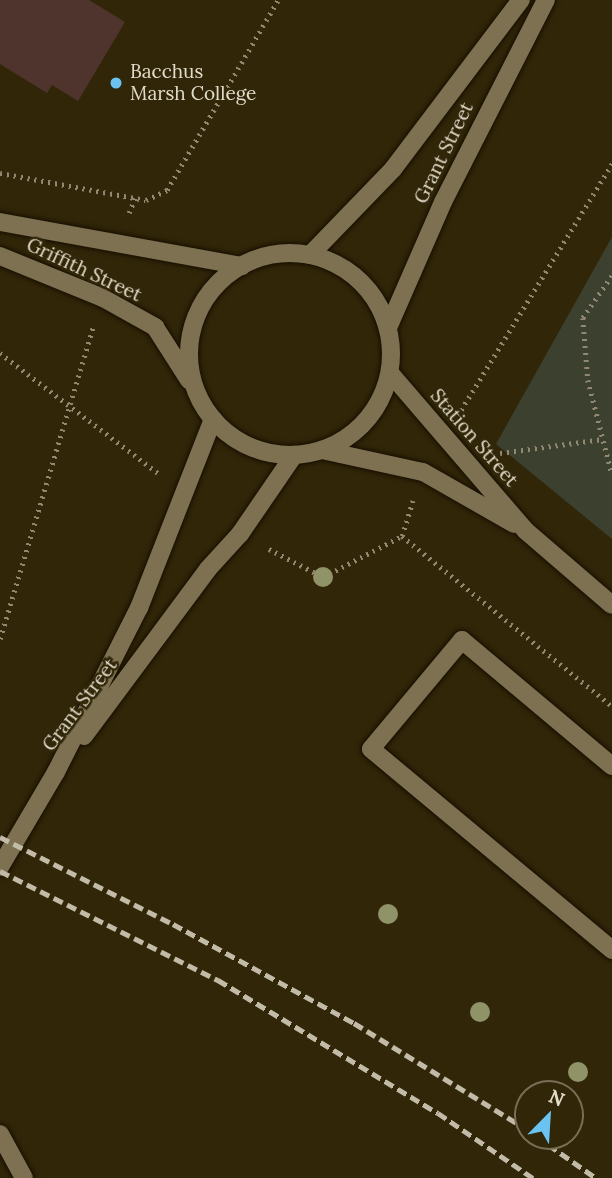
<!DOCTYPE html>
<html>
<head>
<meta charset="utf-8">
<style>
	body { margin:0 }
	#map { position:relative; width:612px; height:1178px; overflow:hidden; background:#312608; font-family:Lora,serif }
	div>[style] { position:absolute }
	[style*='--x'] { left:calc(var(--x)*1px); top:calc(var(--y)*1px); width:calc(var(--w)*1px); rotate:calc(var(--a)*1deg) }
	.green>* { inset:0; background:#3c402f }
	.building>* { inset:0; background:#4f342e }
	.path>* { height:4.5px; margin-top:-2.25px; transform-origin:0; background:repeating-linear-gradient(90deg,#908871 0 2px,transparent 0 7px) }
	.roads { filter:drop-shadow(0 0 2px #170f00) drop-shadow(0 0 2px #170f00) }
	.lane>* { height:18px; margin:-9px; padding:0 9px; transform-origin:9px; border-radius:9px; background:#7d7152 }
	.street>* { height:18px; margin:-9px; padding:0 9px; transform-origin:9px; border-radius:9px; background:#7d7152 }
	.secondary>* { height:18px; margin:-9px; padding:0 9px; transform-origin:9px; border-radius:9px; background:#7d7152 }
	.secondary>.ring { margin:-9px; padding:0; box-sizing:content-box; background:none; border:18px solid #7d7152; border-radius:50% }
	.rail>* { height:5px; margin-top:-2.5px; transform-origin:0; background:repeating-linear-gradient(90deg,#c2bba8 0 10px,transparent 0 15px) }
	.trees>* { width:20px; height:20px; margin:-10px; border-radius:50%; background:#909368 }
	.dots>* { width:19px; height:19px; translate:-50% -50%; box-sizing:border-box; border:4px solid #312608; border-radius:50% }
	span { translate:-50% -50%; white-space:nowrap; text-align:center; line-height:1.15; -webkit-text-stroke:5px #312608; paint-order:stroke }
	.poi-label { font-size:19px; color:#e2dccb }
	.left { translate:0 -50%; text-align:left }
	.street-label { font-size:19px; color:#e2dccb }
	.north { position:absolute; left:514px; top:1080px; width:70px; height:70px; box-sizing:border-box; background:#312608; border:2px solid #786f56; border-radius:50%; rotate:24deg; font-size:19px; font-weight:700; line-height:28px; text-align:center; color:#e2dccb }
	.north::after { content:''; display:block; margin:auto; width:24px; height:32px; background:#6ac3f1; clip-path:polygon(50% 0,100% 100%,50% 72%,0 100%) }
</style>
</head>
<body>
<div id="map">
	<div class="green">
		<div style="clip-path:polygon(612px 237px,612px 539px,496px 444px)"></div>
	</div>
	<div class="building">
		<div style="clip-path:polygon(0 0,89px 0,125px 22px,78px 101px,52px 85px,47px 93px,0 64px)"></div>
	</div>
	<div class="path">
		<div style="--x:0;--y:173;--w:148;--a:10.5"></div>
		<div style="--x:146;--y:200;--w:23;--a:-25"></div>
		<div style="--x:167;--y:190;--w:220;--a:-59.7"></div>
		<div style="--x:129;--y:213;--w:16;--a:-68"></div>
		<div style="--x:612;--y:276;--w:51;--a:124.6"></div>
		<div style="--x:583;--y:318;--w:62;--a:85.4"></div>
		<div style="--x:588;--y:380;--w:97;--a:75.7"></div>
		<div style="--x:0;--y:353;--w:198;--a:37.2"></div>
		<div style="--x:461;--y:410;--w:289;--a:-58.5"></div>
		<div style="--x:500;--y:453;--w:104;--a:-7.7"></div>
		<div style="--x:402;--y:536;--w:270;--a:39"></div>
		<div style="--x:269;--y:549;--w:61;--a:27.4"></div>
		<div style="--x:323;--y:577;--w:89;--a:-27.4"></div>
		<div style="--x:402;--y:536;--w:37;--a:-73"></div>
		<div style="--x:0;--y:639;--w:325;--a:-73.4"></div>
	</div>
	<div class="roads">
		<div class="lane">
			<div style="--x:612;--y:766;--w:196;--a:-140"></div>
			<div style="--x:462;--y:640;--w:142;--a:129.9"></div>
			<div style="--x:371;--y:749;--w:314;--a:39.8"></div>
		</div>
		<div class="street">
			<div style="--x:390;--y:373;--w:208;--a:49.3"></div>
			<div style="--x:526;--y:531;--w:113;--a:40.7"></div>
			<div style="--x:322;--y:450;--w:103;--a:12.3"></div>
			<div style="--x:423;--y:472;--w:105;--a:29.7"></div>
		</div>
		<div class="secondary">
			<div style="--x:0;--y:222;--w:246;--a:10.3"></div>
			<div class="ring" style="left:189px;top:253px;width:184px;height:184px"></div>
			<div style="--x:310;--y:255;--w:120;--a:-46"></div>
			<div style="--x:393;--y:169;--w:212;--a:-52.9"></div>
			<div style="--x:0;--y:256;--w:111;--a:22.2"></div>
			<div style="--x:103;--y:298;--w:60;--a:29.1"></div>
			<div style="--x:155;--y:327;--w:63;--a:57.3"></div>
			<div style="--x:388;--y:328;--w:137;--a:-66.4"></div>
			<div style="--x:443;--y:202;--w:227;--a:-63"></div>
			<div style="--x:84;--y:736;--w:208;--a:-53.4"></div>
			<div style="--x:208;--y:569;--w:47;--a:-47.6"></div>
			<div style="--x:240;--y:534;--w:96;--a:-55.6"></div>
			<div style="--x:0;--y:867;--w:110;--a:-59.5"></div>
			<div style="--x:56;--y:772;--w:184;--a:-63.2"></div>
			<div style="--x:139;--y:608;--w:203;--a:-68.6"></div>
			<div style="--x:0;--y:1134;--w:50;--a:61.4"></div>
		</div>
	</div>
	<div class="rail">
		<div style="--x:0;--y:837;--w:194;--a:26.7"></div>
		<div style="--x:173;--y:924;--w:206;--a:28.7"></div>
		<div style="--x:354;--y:1023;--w:204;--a:31.6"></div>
		<div style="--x:0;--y:871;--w:244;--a:26.6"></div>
		<div style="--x:218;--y:980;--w:257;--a:31.2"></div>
		<div style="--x:438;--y:1113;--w:115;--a:34.4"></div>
		<div style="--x:536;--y:1136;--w:73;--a:35"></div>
	</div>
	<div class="trees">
		<div style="left:323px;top:577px"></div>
		<div style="left:388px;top:914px"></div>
		<div style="left:480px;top:1012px"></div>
		<div style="left:578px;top:1072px"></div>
	</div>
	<div class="dots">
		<div style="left:116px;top:83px;background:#6ac3f1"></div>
	</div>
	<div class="poi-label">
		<span class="left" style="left:130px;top:83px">Bacchus<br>Marsh College</span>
	</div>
	<div class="street-label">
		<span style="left:444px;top:153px;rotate:-64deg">Grant Street</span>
		<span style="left:84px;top:270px;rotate:25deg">Griffith Street</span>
		<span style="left:474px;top:438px;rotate:49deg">Station Street</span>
		<span style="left:80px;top:705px;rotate:-53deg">Grant Street</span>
	</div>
	<div class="north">N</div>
</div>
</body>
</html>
